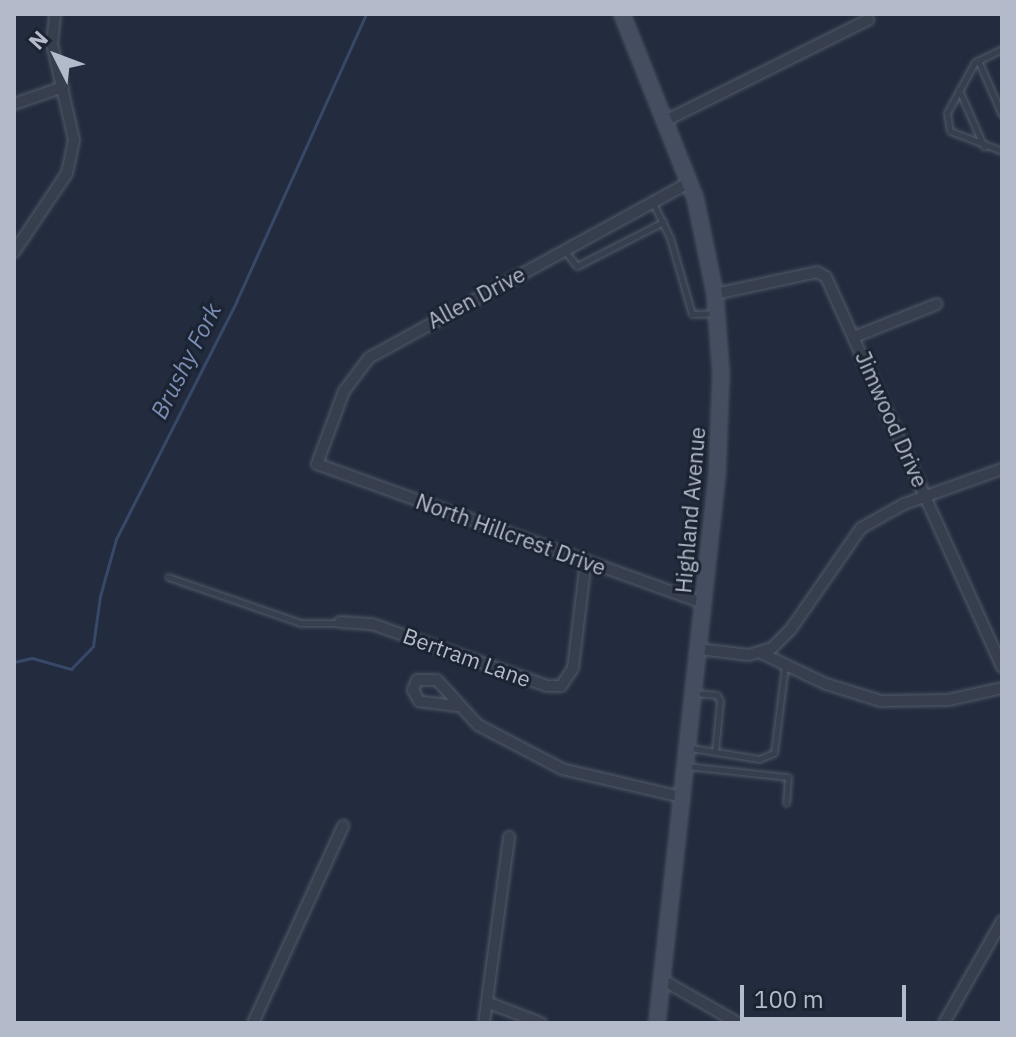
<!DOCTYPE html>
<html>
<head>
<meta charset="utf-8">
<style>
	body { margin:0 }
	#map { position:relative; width:1016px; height:1037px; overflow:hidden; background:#232c3e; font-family:"IBM Plex Sans",sans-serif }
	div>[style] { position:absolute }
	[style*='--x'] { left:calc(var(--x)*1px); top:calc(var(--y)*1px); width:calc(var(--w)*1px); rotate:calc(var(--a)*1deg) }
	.stream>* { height:3px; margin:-1.5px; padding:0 1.5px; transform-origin:1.5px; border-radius:1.5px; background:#384868 }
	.roads { filter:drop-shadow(0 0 2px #525a69) drop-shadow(0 0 2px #525a69) }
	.service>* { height:5px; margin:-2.5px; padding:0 2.5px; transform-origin:2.5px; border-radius:2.5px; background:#373f4e }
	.minor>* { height:10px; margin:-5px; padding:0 5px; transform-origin:5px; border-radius:5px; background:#373f4e }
	.secondary>* { height:14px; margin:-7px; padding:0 7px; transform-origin:7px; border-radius:7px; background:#454d61 }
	span { translate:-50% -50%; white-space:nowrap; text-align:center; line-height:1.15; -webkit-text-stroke:6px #1c2433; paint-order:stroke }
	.street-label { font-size:22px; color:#b3bac9 }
	.water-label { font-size:24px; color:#7a8db2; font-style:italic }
	.frame { position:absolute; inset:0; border:16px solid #b3bac9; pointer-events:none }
	.north { position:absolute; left:16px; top:16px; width:80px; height:80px; -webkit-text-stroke:6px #1c2433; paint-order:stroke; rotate:312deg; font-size:22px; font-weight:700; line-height:32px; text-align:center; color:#b3bac9 }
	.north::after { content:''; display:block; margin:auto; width:28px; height:36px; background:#b3bac9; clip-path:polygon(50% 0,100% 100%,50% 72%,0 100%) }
	.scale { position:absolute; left:740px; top:985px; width:166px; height:36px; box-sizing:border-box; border:4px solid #b3bac9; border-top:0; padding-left:10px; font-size:24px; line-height:28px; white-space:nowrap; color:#b3bac9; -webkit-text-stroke:6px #1c2433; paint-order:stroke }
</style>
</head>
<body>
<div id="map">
	<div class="stream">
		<div style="--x:14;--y:662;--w:18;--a:-13"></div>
		<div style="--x:32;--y:658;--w:41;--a:15.8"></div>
		<div style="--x:71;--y:669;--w:32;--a:-46"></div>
		<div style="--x:93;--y:646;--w:50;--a:-82"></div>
		<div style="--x:100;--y:596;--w:59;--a:-74.3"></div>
		<div style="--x:116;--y:539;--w:266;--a:-63.1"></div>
		<div style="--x:236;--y:302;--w:316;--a:-65.7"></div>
	</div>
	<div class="roads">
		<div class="service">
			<div style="--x:1002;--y:49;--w:30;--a:154"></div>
			<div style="--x:975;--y:62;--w:58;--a:118.8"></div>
			<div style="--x:947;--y:113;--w:18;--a:81"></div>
			<div style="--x:950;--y:131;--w:56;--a:21"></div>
			<div style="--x:978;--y:60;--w:60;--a:66.4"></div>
			<div style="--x:959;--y:90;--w:62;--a:66.3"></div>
			<div style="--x:653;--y:203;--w:39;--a:64"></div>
			<div style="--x:670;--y:238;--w:79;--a:73.9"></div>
			<div style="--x:692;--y:314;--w:24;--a:-2"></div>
			<div style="--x:564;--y:250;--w:21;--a:51"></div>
			<div style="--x:577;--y:266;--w:97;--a:-27.1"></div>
			<div style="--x:168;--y:577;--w:141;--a:19.1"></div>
			<div style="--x:301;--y:623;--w:38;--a:0"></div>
			<div style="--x:695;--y:693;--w:22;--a:5"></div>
			<div style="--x:717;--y:695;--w:7;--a:63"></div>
			<div style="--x:720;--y:701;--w:51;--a:95.6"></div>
			<div style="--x:691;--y:748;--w:69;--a:9.2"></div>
			<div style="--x:759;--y:759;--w:16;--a:-22"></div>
			<div style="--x:774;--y:753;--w:88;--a:-82.8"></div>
			<div style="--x:686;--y:766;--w:103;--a:6.2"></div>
			<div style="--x:788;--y:777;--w:26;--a:94"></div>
		</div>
		<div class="minor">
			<div style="--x:14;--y:104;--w:52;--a:-19.1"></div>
			<div style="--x:667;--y:120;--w:225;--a:-26.5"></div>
			<div style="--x:690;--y:182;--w:366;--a:151.3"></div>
			<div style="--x:369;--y:358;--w:41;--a:127.1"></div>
			<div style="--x:344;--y:391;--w:78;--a:110.3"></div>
			<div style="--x:317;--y:464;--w:411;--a:19.8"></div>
			<div style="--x:14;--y:252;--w:95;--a:-56.1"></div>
			<div style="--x:67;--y:173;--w:34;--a:-78"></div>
			<div style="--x:74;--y:140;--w:98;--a:-102.9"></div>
			<div style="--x:52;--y:44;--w:30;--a:-84"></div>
			<div style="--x:715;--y:294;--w:104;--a:-12.2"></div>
			<div style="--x:817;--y:272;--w:10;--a:29"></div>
			<div style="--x:826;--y:277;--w:428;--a:65.7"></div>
			<div style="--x:854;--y:337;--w:89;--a:-21.7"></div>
			<div style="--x:340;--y:622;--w:32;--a:4"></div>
			<div style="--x:372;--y:624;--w:186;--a:19.5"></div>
			<div style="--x:547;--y:686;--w:14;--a:0"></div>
			<div style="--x:561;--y:686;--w:22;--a:-56"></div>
			<div style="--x:573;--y:668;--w:108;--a:-83.1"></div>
			<div style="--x:699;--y:649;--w:50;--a:6.8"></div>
			<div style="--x:749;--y:655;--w:24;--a:-17"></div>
			<div style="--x:772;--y:648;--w:27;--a:-45"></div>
			<div style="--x:791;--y:629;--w:123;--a:-55.3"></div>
			<div style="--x:861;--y:528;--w:49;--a:-29.2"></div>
			<div style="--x:904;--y:504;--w:104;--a:-19.7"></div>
			<div style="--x:761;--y:653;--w:72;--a:25.5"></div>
			<div style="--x:826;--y:684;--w:58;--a:17.2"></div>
			<div style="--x:881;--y:701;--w:67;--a:-0.9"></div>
			<div style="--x:948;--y:700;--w:55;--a:-12.5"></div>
			<div style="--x:457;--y:706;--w:38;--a:-173"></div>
			<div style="--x:419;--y:701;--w:13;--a:-119"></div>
			<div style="--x:413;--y:690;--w:11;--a:-68"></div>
			<div style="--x:417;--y:680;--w:20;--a:0"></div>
			<div style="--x:437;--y:680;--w:61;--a:47.7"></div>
			<div style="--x:478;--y:725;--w:95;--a:27.6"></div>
			<div style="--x:562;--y:769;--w:122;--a:13.2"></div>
			<div style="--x:661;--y:979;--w:89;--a:29.7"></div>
			<div style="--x:489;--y:1003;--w:56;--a:21"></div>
			<div style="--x:253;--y:1023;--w:217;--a:-65.4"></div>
			<div style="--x:484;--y:1023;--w:188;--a:-82.3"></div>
			<div style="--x:944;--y:1023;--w:117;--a:-60.4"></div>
		</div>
		<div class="secondary">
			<div style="--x:622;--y:14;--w:197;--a:68.3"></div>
			<div style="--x:695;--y:197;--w:99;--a:78.3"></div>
			<div style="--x:715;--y:294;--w:79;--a:85.7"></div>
			<div style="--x:721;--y:373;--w:102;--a:92.2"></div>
			<div style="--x:717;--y:475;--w:551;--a:96.25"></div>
		</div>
	</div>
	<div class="street-label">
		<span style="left:476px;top:297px;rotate:-28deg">Allen Drive</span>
		<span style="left:892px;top:419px;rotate:66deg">Jimwood Drive</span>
		<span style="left:690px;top:510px;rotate:-85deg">Highland Avenue</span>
		<span style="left:511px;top:534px;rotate:20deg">North Hillcrest Drive</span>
		<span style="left:467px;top:657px;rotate:20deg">Bertram Lane</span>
	</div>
	<div class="water-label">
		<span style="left:186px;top:361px;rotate:-63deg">Brushy Fork</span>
	</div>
	<div class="frame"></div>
	<div class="north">N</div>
	<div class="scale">100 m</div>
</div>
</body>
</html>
